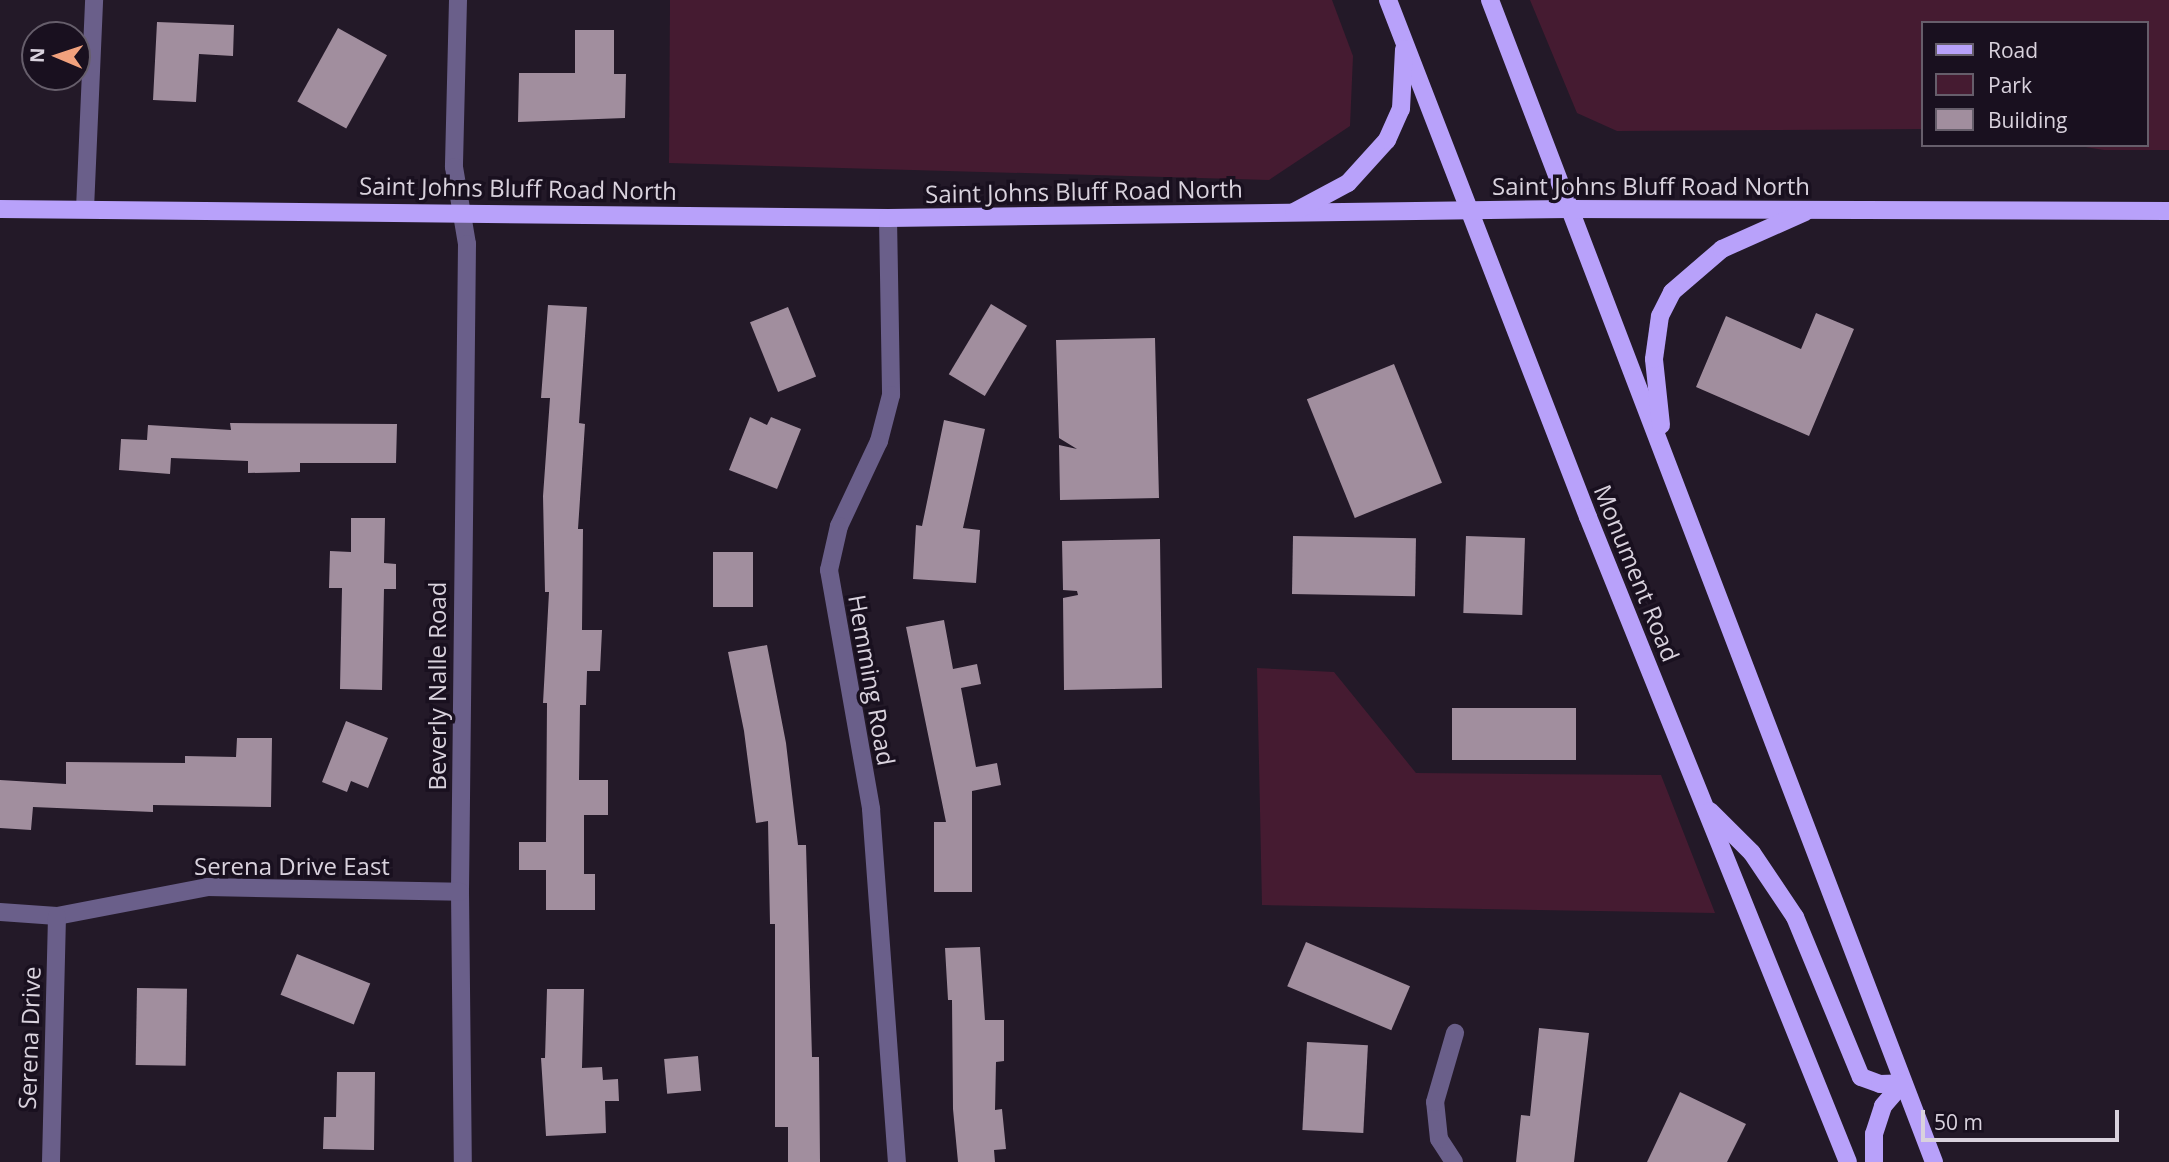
<!DOCTYPE html>
<html>
<head>
<meta charset="utf-8">
<style>
	body { margin:0 }
	#map { position:relative; width:2169px; height:1162px; overflow:hidden; background:#231928; font-family:"Open Sans",sans-serif }
	div>[style] { position:absolute }
	[style*='--x'] { left:calc(var(--x)*1px); top:calc(var(--y)*1px); width:calc(var(--w)*1px); rotate:calc(var(--a)*1deg) }
	.green>* { inset:0; background:#451b31 }
	.building>* { inset:0; background:#a18e9e; transform-origin:0 0 }
	.minor>* { height:18px; margin:-9px; padding:0 9px; transform-origin:9px; border-radius:9px; background:#6a5f8a }
	.major>* { height:18px; margin:-9px; padding:0 9px; transform-origin:9px; border-radius:9px; background:#b8a1fa }
	span { translate:-50% -50%; white-space:nowrap; text-align:center; line-height:1.15; -webkit-text-stroke:7px #19101f; paint-order:stroke }
	.street-label { font-size:24px; color:#d9d2dd }
	.legend { position:absolute; left:1921px; top:21px; width:228px; height:126px; box-sizing:border-box; background:#19101f; border:2px solid #665e6b; margin:0; padding:9px 12px; list-style:none; font-size:21px; color:#d9d2dd }
	.legend li { display:flex; align-items:center; gap:14px; height:35px }
	.legend b { width:35px; border:2px solid #665e6b }
	.north { position:absolute; left:21px; top:21px; width:70px; height:70px; box-sizing:border-box; background:#19101f; border:2px solid #665e6b; border-radius:50%; rotate:272deg; font-size:19px; font-weight:700; line-height:28px; text-align:center; color:#d9d2dd }
	.north::after { content:''; display:block; margin:auto; width:24px; height:32px; background:#f1a17d; clip-path:polygon(50% 0,100% 100%,50% 72%,0 100%) }
	.scale { position:absolute; left:1921px; top:1110px; width:198px; height:32px; box-sizing:border-box; border:4px solid #d9d2dd; border-top:0; padding-left:9px; font-size:21px; line-height:24px; white-space:nowrap; color:#d9d2dd; -webkit-text-stroke:5px #19101f; paint-order:stroke }
</style>
</head>
<body>
<div id="map">
	<div class="green">
		<div style="clip-path:polygon(670px 0,1332px 0,1353px 56px,1350px 126px,1269px 180px,669px 163px)"></div>
		<div style="clip-path:polygon(1530px 0,2169px 0,2169px 150px,2104px 150px,2073px 145px,2146px 145px,2146px 23px,1922px 23px,1922px 129px,1617px 131px,1577px 113px)"></div>
		<div style="clip-path:polygon(1257px 668px,1334px 672px,1416px 773px,1661px 775px,1715px 913px,1262px 905px)"></div>
	</div>
	<div class="building">
		<div style="clip-path:polygon(157px 22px,234px 25px,233px 56px,199px 54px,196px 102px,153px 100px)"></div>
		<div style="left:338px;top:28px;width:56px;height:84px;rotate:29deg"></div>
		<div style="clip-path:polygon(575px 30px,614px 30px,614px 74px,626px 74px,625px 118px,518px 122px,519px 73px,575px 73px)"></div>
		<div style="left:991px;top:304px;width:42px;height:82px;rotate:31deg"></div>
		<div style="clip-path:polygon(548px 305px,587px 307px,579px 423px,585px 424px,578px 529px,583px 529px,582px 630px,602px 630px,600px 671px,587px 671px,586px 705px,580px 705px,579px 780px,608px 780px,608px 815px,584px 815px,584px 874px,595px 874px,595px 910px,546px 910px,546px 870px,519px 870px,519px 842px,546px 842px,547px 703px,543px 703px,549px 592px,545px 592px,543px 496px,550px 398px,541px 398px)"></div>
		<div style="left:788px;top:307px;width:75px;height:41px;rotate:68deg"></div>
		<div style="clip-path:polygon(1816px 313px,1854px 329px,1809px 436px,1696px 387px,1726px 316px,1801px 349px)"></div>
		<div style="clip-path:polygon(1155px 338px,1159px 498px,1060px 500px,1059px 445px,1077px 449px,1059px 438px,1056px 340px)"></div>
		<div style="left:1394px;top:364px;width:128px;height:94px;rotate:68deg"></div>
		<div style="clip-path:polygon(750px 417px,767px 425px,771px 417px,801px 429px,777px 489px,729px 470px)"></div>
		<div style="clip-path:polygon(944px 420px,985px 429px,963px 528px,980px 530px,976px 583px,913px 579px,916px 525px,922px 526px)"></div>
		<div style="clip-path:polygon(230px 423px,397px 424px,396px 463px,300px 463px,300px 472px,248px 473px,248px 461px,171px 458px,170px 474px,119px 470px,121px 439px,147px 440px,148px 425px,231px 430px)"></div>
		<div style="clip-path:polygon(351px 518px,385px 518px,384px 563px,396px 564px,396px 589px,384px 589px,382px 690px,340px 689px,342px 588px,329px 588px,330px 551px,351px 552px)"></div>
		<div style="left:1293px;top:536px;width:123px;height:58px;rotate:1deg"></div>
		<div style="left:1466px;top:536px;width:59px;height:77px;rotate:2deg"></div>
		<div style="clip-path:polygon(1160px 539px,1162px 688px,1064px 690px,1063px 598px,1078px 595px,1077px 591px,1063px 590px,1062px 541px)"></div>
		<div style="left:713px;top:552px;width:40px;height:55px"></div>
		<div style="clip-path:polygon(944px 620px,953px 669px,977px 664px,981px 684px,961px 688px,976px 767px,997px 763px,1001px 785px,972px 791px,972px 892px,934px 892px,934px 822px,946px 822px,906px 627px)"></div>
		<div style="clip-path:polygon(767px 645px,786px 743px,798px 845px,806px 845px,812px 1057px,819px 1057px,820px 1162px,788px 1162px,788px 1127px,775px 1127px,775px 924px,770px 924px,768px 821px,756px 823px,744px 731px,728px 652px)"></div>
		<div style="left:1452px;top:708px;width:124px;height:52px"></div>
		<div style="clip-path:polygon(346px 721px,388px 738px,368px 788px,351px 781px,347px 792px,322px 782px)"></div>
		<div style="clip-path:polygon(237px 738px,272px 738px,271px 807px,153px 805px,153px 812px,33px 807px,31px 830px,0 828px,0 780px,66px 784px,66px 762px,185px 763px,185px 756px,236px 757px)"></div>
		<div style="left:1306px;top:942px;width:113px;height:48px;rotate:23deg"></div>
		<div style="clip-path:polygon(980px 947px,985px 1020px,1004px 1020px,1004px 1061px,996px 1062px,995px 1110px,1002px 1109px,1006px 1149px,994px 1150px,995px 1162px,958px 1162px,953px 1109px,952px 1000px,948px 1000px,945px 948px)"></div>
		<div style="left:297px;top:954px;width:79px;height:44px;rotate:22deg"></div>
		<div style="left:137px;top:988px;width:50px;height:77px;rotate:1deg"></div>
		<div style="clip-path:polygon(547px 989px,584px 989px,582px 1068px,602px 1067px,603px 1080px,618px 1079px,619px 1101px,605px 1101px,606px 1133px,546px 1136px,541px 1058px,545px 1058px)"></div>
		<div style="clip-path:polygon(1539px 1028px,1589px 1033px,1574px 1162px,1516px 1162px,1521px 1115px,1530px 1116px)"></div>
		<div style="left:1307px;top:1042px;width:61px;height:88px;rotate:3deg"></div>
		<div style="left:698px;top:1056px;width:35px;height:34px;rotate:85deg"></div>
		<div style="clip-path:polygon(337px 1072px,375px 1072px,374px 1150px,323px 1149px,324px 1117px,336px 1117px)"></div>
		<div style="clip-path:polygon(1680px 1092px,1746px 1124px,1727px 1162px,1647px 1162px)"></div>
	</div>
	<div class="minor">
		<div style="--x:458;--y:0;--w:167;--a:91.4"></div>
		<div style="--x:454;--y:167;--w:78;--a:80.4"></div>
		<div style="--x:467;--y:244;--w:648;--a:90.62"></div>
		<div style="--x:460;--y:892;--w:270;--a:89.4"></div>
		<div style="--x:85;--y:209;--w:209;--a:-87.5"></div>
		<div style="--x:888;--y:218;--w:177;--a:89"></div>
		<div style="--x:891;--y:395;--w:48;--a:104.6"></div>
		<div style="--x:879;--y:441;--w:94;--a:115.2"></div>
		<div style="--x:839;--y:526;--w:45;--a:102.8"></div>
		<div style="--x:829;--y:570;--w:243;--a:80"></div>
		<div style="--x:871;--y:809;--w:354;--a:85.8"></div>
		<div style="--x:0;--y:912;--w:57;--a:4"></div>
		<div style="--x:57;--y:916;--w:153;--a:-10.9"></div>
		<div style="--x:207;--y:887;--w:253;--a:1.1"></div>
		<div style="--x:51;--y:1162;--w:246;--a:-88.6"></div>
		<div style="--x:1454;--y:1162;--w:27;--a:-123"></div>
		<div style="--x:1439;--y:1139;--w:37;--a:-96"></div>
		<div style="--x:1435;--y:1102;--w:72;--a:-73.8"></div>
	</div>
	<div class="major">
		<div style="--x:1388;--y:0;--w:554;--a:68.85"></div>
		<div style="--x:1588;--y:517;--w:695;--a:68.05"></div>
		<div style="--x:1490;--y:0;--w:1244;--a:69.09"></div>
		<div style="--x:0;--y:209;--w:888;--a:0.58"></div>
		<div style="--x:888;--y:218;--w:681;--a:-0.76"></div>
		<div style="--x:1569;--y:209;--w:600;--a:0.19"></div>
		<div style="--x:1294;--y:212;--w:61;--a:-28.2"></div>
		<div style="--x:1348;--y:183;--w:58;--a:-47.8"></div>
		<div style="--x:1387;--y:140;--w:34;--a:-66"></div>
		<div style="--x:1401;--y:109;--w:60;--a:-87.1"></div>
		<div style="--x:1661;--y:425;--w:66;--a:-96.1"></div>
		<div style="--x:1654;--y:359;--w:43;--a:-82.1"></div>
		<div style="--x:1660;--y:316;--w:27;--a:-63"></div>
		<div style="--x:1672;--y:292;--w:66;--a:-40.7"></div>
		<div style="--x:1722;--y:249;--w:91;--a:-24"></div>
		<div style="--x:1710;--y:811;--w:59;--a:45"></div>
		<div style="--x:1752;--y:853;--w:77;--a:56.1"></div>
		<div style="--x:1795;--y:917;--w:173;--a:67.6"></div>
		<div style="--x:1861;--y:1077;--w:20;--a:20"></div>
		<div style="--x:1880;--y:1084;--w:23;--a:-2"></div>
		<div style="--x:1874;--y:1162;--w:28;--a:-90"></div>
		<div style="--x:1874;--y:1134;--w:29;--a:-72"></div>
		<div style="--x:1883;--y:1106;--w:30;--a:-49"></div>
	</div>
	<div class="street-label">
		<span style="left:1651px;top:186px">Saint Johns Bluff Road North</span>
		<span style="left:518px;top:188px;rotate:1deg">Saint Johns Bluff Road North</span>
		<span style="left:1084px;top:191px;rotate:-1deg">Saint Johns Bluff Road North</span>
		<span style="left:1637px;top:573px;rotate:68deg">Monument Road</span>
		<span style="left:872px;top:680px;rotate:80deg">Hemming Road</span>
		<span style="left:437px;top:686px;rotate:-90deg">Beverly Nalle Road</span>
		<span style="left:292px;top:866px">Serena Drive East</span>
		<span style="left:29px;top:1038px;rotate:-88deg">Serena Drive</span>
	</div>
	<ul class="legend">
	<li><b style="height:9px;background:#b8a1fa"></b>Road</li>
	<li><b style="height:19px;background:#451b31"></b>Park</li>
	<li><b style="height:19px;background:#a18e9e"></b>Building</li>
	</ul>
	<div class="north">N</div>
	<div class="scale">50 m</div>
</div>
</body>
</html>
